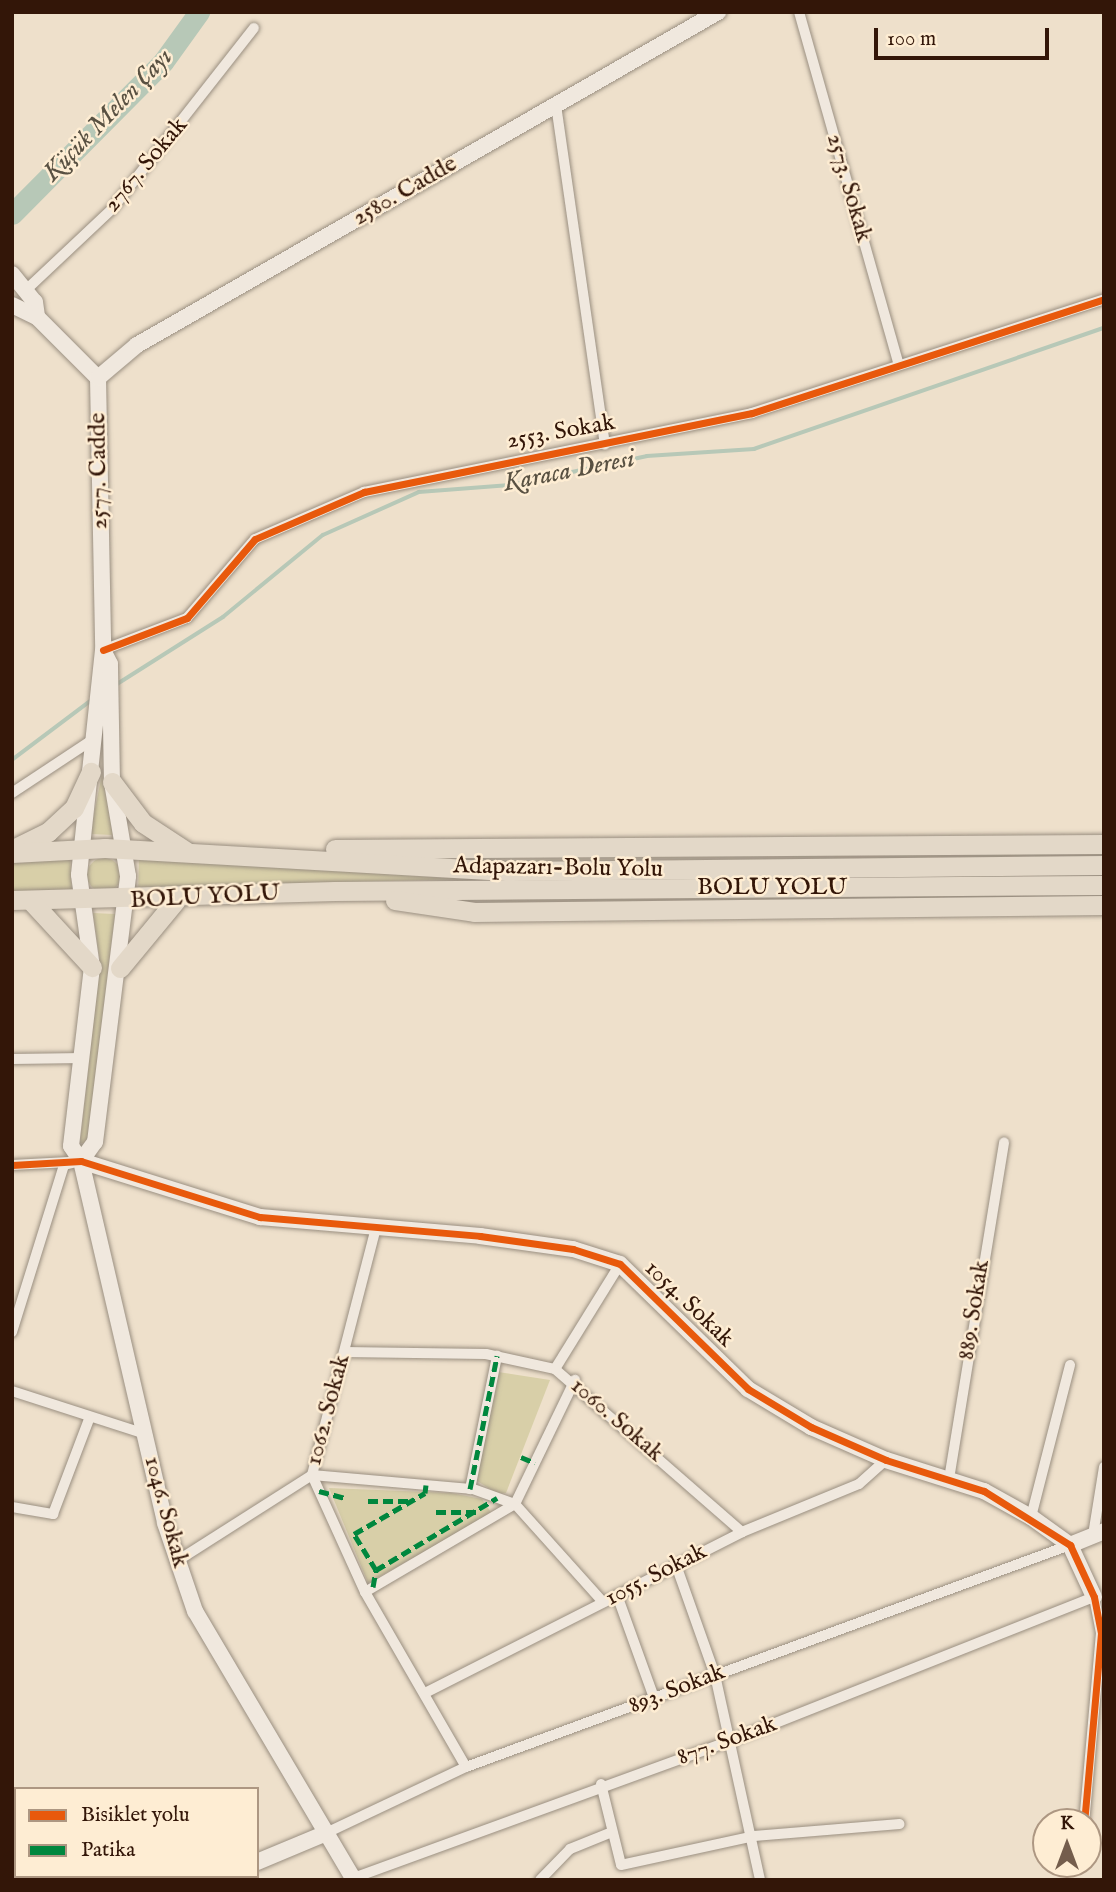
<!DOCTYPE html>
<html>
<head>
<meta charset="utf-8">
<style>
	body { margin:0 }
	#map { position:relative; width:1116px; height:1892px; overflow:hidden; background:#eee0cb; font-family:"IM FELL English",serif }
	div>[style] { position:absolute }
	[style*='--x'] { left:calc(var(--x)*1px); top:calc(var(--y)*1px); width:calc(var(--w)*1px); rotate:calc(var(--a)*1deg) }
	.green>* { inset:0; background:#d8cfa8 }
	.round { border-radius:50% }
	.stream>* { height:3.5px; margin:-1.75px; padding:0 1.75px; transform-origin:1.75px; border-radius:1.75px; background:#b7c8b7 }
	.river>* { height:21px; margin:-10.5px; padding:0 10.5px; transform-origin:10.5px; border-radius:10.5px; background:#b7c8b7 }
	.roads { filter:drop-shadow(0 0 2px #9a8f81) drop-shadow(0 0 2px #9a8f81) }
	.street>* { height:10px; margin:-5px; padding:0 5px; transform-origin:5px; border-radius:5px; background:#f0e8de }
	.secondary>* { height:16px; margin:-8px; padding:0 8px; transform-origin:8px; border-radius:8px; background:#f0e8de }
	.highway>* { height:19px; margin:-9.5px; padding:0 9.5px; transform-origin:9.5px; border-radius:9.5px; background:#e3d8c8 }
	.quiet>* { height:5px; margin-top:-2.5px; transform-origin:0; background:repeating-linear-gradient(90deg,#00873e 0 10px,transparent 0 15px) }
	.cycleway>* { height:7px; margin:-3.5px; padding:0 3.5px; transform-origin:3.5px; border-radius:3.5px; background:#e8590c }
	span { translate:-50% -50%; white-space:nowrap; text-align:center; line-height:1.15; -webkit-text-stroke:5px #feedd3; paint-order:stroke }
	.street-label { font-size:24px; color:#331608 }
	.water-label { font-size:26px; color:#595142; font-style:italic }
	.frame { position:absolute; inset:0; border:14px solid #331608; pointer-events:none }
	.legend { position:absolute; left:14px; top:1787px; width:245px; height:91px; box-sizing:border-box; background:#feedd3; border:2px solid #ad9782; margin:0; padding:9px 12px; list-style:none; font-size:21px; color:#331608 }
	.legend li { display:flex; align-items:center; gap:14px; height:35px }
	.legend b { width:35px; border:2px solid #ad9782 }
	.north { position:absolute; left:1032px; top:1808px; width:70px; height:70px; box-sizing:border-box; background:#feedd3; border:2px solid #ad9782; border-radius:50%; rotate:0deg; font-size:19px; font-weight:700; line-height:28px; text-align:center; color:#331608 }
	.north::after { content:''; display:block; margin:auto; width:24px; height:32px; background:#745d4c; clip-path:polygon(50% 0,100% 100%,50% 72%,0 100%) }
	.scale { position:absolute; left:874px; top:28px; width:175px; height:32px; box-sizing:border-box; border:4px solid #331608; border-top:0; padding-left:9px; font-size:21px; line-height:24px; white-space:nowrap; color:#331608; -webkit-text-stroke:5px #feedd3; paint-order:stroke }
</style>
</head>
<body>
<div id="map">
	<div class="green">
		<div style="clip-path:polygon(102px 774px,113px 835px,90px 834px)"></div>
		<div style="clip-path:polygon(70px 855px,72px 894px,12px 891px,12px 860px)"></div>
		<div style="clip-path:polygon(139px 855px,213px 862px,460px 879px,279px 884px,138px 896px)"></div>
		<div class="round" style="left:87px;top:858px;width:34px;height:34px"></div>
		<div style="clip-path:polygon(93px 913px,115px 914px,87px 1143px,80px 1143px,100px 962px)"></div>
		<div style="clip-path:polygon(498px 1372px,550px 1380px,506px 1493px,498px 1494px,474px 1479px)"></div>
		<div style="clip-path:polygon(329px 1488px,451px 1493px,482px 1499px,492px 1514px,368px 1583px)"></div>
	</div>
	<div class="stream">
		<div style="--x:114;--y:686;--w:129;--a:-32.3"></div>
		<div style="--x:223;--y:617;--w:129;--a:-39.4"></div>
		<div style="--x:323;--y:535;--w:105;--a:-24.1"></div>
		<div style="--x:419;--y:492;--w:92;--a:-4.4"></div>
		<div style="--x:511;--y:485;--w:139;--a:-12"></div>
		<div style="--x:647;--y:456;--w:107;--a:-3.7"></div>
		<div style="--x:754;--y:449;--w:370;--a:-19.1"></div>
		<div style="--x:12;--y:760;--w:101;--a:-37"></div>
	</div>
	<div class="river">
		<div style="--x:12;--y:214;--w:214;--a:-45.2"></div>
		<div style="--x:163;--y:62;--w:62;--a:-54.2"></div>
	</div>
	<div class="roads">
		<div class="street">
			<div style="--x:799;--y:12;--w:365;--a:74.2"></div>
			<div style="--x:556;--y:105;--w:343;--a:81.8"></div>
			<div style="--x:26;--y:290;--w:118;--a:-43.3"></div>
			<div style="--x:112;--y:209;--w:230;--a:-51.9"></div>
			<div style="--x:103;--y:650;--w:90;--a:-20.9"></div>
			<div style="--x:187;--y:618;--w:104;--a:-49.3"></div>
			<div style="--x:255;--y:539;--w:119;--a:-23.3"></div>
			<div style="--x:364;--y:492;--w:396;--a:-11.5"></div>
			<div style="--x:752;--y:413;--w:370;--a:-17.9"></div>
			<div style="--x:12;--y:793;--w:96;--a:-33.5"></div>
			<div style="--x:12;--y:1059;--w:72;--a:-0.8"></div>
			<div style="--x:12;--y:1165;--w:57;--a:-3"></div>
			<div style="--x:12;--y:1332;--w:175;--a:-72.7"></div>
			<div style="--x:64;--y:1165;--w:17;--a:-13"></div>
			<div style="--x:344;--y:1352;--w:142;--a:0.8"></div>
			<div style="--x:486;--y:1354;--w:71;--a:12.3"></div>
			<div style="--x:555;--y:1369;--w:248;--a:41.1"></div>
			<div style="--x:555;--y:1369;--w:123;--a:-58.2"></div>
			<div style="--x:12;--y:1391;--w:140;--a:17.9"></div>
			<div style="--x:949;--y:1479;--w:341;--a:-80.7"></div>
			<div style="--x:470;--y:1489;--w:136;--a:-78.5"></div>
			<div style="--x:12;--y:1507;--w:42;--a:9.7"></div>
			<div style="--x:53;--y:1514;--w:102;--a:-69.2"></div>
			<div style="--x:1031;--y:1517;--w:157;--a:-75.6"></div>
			<div style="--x:1093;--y:1535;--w:69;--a:-80.8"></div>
			<div style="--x:177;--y:1561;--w:160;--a:-32.5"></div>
			<div style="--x:312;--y:1475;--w:251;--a:-75.5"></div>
			<div style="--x:676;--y:1565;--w:117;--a:70.5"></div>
			<div style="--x:715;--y:1675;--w:210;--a:77.6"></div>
			<div style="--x:365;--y:1592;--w:174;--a:-30.4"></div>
			<div style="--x:515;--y:1504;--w:138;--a:-64.2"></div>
			<div style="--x:617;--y:1595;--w:109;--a:70.2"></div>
			<div style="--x:425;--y:1693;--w:356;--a:-26.9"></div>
			<div style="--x:742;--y:1532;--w:126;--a:-22.3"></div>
			<div style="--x:859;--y:1484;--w:36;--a:-42"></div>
			<div style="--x:466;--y:1767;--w:202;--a:-120"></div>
			<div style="--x:365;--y:1592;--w:128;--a:-114.4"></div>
			<div style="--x:312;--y:1475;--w:162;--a:5"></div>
			<div style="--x:473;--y:1489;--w:45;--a:19.7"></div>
			<div style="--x:515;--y:1504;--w:132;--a:48.1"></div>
			<div style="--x:601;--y:1784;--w:83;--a:76.1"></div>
			<div style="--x:621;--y:1865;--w:136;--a:-12.3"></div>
			<div style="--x:754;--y:1836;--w:146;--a:-4.7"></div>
			<div style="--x:324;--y:1834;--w:157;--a:-25.3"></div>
			<div style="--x:466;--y:1767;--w:644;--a:-20.18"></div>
			<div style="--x:348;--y:1880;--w:407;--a:-20"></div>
			<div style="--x:730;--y:1741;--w:391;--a:-21.6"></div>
			<div style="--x:1094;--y:1597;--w:37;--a:79"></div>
			<div style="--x:1101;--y:1633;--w:190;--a:95.1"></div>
			<div style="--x:540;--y:1880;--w:43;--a:-45.9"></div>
			<div style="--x:570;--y:1849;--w:45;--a:-22"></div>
		</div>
		<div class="secondary">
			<div style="--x:12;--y:274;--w:36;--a:51"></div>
			<div style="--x:35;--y:302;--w:15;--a:82"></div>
			<div style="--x:12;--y:305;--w:28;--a:26"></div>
			<div style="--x:37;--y:317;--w:86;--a:45"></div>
			<div style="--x:98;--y:378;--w:272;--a:88.9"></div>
			<div style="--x:103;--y:650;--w:226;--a:96.1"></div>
			<div style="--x:79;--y:875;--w:93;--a:82"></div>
			<div style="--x:92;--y:967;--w:180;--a:96.7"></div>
			<div style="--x:71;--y:1146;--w:18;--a:56"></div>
			<div style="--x:81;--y:1161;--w:372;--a:76.9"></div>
			<div style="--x:165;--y:1523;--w:93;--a:71.2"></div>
			<div style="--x:195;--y:1611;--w:312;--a:59.4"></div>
			<div style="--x:98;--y:378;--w:51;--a:-40.2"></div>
			<div style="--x:137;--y:345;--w:670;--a:-29.82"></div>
			<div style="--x:81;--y:1161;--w:188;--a:17.4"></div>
			<div style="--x:260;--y:1217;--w:221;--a:4.9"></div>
			<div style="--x:480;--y:1236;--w:94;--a:8"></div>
			<div style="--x:573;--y:1249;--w:49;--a:17.7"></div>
			<div style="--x:620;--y:1264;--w:179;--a:44.3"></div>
			<div style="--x:748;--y:1389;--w:74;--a:31.1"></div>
			<div style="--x:811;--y:1427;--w:82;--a:23.7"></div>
			<div style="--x:886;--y:1460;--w:103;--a:17.6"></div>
			<div style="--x:984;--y:1491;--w:54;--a:29"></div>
			<div style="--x:1031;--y:1517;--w:48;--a:35.7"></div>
			<div style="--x:1070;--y:1545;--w:57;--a:65.2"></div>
			<div style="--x:81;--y:1161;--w:24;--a:-54"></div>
			<div style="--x:95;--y:1142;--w:268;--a:-82.9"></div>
			<div style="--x:128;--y:876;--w:95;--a:-99.7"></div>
			<div style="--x:112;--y:782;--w:118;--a:-91"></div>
			<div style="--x:110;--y:664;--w:13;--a:-117"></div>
			<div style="--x:1070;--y:1545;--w:37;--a:-22"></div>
			<div style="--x:257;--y:1862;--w:73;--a:-22.7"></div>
			<div style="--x:215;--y:1880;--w:10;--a:-24"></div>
		</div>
		<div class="highway">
			<div style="--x:112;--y:782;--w:51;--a:52.9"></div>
			<div style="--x:143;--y:823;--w:51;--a:33.1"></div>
			<div style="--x:13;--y:849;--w:39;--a:-26"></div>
			<div style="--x:48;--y:832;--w:35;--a:-43"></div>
			<div style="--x:74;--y:808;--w:40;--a:-65"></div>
			<div style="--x:335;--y:849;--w:769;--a:-0.37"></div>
			<div style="--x:12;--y:853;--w:93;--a:-3.1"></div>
			<div style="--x:105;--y:848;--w:402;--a:3.3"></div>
			<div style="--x:506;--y:871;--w:598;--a:-0.57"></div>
			<div style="--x:12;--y:900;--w:323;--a:-1.6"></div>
			<div style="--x:335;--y:891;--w:769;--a:-0.45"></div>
			<div style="--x:395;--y:900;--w:80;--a:8.6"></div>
			<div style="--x:474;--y:912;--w:630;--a:-0.64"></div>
			<div style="--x:31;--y:901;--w:90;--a:47.3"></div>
			<div style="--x:120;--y:968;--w:88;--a:-50.5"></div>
		</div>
	</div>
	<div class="quiet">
		<div style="--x:521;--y:1457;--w:15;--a:23"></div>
		<div style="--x:470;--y:1489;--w:136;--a:-78.5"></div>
		<div style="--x:319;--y:1491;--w:27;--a:15"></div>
		<div style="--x:368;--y:1501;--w:43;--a:0"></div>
		<div style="--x:436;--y:1512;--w:40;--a:0"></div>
		<div style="--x:376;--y:1570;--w:42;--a:-121.4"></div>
		<div style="--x:354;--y:1534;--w:82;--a:-30"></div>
		<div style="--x:425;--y:1493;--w:8;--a:-83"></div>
		<div style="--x:373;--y:1587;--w:17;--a:-80"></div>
		<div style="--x:376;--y:1570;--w:141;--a:-30.8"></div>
	</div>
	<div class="cycleway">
		<div style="--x:103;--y:650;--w:90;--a:-20.9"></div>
		<div style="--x:187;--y:618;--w:104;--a:-49.3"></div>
		<div style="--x:255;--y:539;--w:119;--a:-23.3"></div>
		<div style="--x:364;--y:492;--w:396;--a:-11.5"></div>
		<div style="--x:752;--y:413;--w:370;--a:-17.9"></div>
		<div style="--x:12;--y:1165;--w:69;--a:-3.3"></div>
		<div style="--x:81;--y:1161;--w:188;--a:17.4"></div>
		<div style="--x:260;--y:1217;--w:221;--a:4.9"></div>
		<div style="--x:480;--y:1236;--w:94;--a:8"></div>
		<div style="--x:573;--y:1249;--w:49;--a:17.7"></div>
		<div style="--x:620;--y:1264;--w:179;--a:44.3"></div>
		<div style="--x:748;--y:1389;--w:74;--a:31.1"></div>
		<div style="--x:811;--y:1427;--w:82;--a:23.7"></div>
		<div style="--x:886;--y:1460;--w:103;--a:17.6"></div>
		<div style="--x:984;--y:1491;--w:102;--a:32.1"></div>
		<div style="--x:1070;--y:1545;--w:57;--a:65.2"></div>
		<div style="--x:1094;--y:1597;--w:37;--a:79"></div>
		<div style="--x:1101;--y:1633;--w:190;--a:95.1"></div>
	</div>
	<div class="street-label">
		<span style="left:146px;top:165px;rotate:-50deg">2767. Sokak</span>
		<span style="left:849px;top:188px;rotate:74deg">2573. Sokak</span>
		<span style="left:405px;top:191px;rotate:-30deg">2580. Cadde</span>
		<span style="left:561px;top:432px;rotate:-10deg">2553. Sokak</span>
		<span style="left:99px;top:471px;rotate:-91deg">2577. Cadde</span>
		<span style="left:558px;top:868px;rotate:1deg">Adapazarı-Bolu Yolu</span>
		<span style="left:772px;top:888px">BOLU YOLU</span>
		<span style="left:205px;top:897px;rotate:-3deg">BOLU YOLU</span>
		<span style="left:689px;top:1304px;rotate:44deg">1054. Sokak</span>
		<span style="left:974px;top:1310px;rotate:-81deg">889. Sokak</span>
		<span style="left:328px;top:1410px;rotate:-75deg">1062. Sokak</span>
		<span style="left:617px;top:1420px;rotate:41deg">1060. Sokak</span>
		<span style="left:166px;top:1512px;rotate:75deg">1046. Sokak</span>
		<span style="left:656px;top:1575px;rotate:-27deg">1055. Sokak</span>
		<span style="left:677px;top:1689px;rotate:-21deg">893. Sokak</span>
		<span style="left:727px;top:1741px;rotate:-20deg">877. Sokak</span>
	</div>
	<div class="water-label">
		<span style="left:108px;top:115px;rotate:-46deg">Küçük Melen Çayı</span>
		<span style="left:569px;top:471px;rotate:-11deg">Karaca Deresi</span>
	</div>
	<div class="frame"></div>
	<ul class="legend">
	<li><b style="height:9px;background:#e8590c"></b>Bisiklet yolu</li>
	<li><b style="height:9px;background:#00873e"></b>Patika</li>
	</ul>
	<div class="north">K</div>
	<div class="scale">100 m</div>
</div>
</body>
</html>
